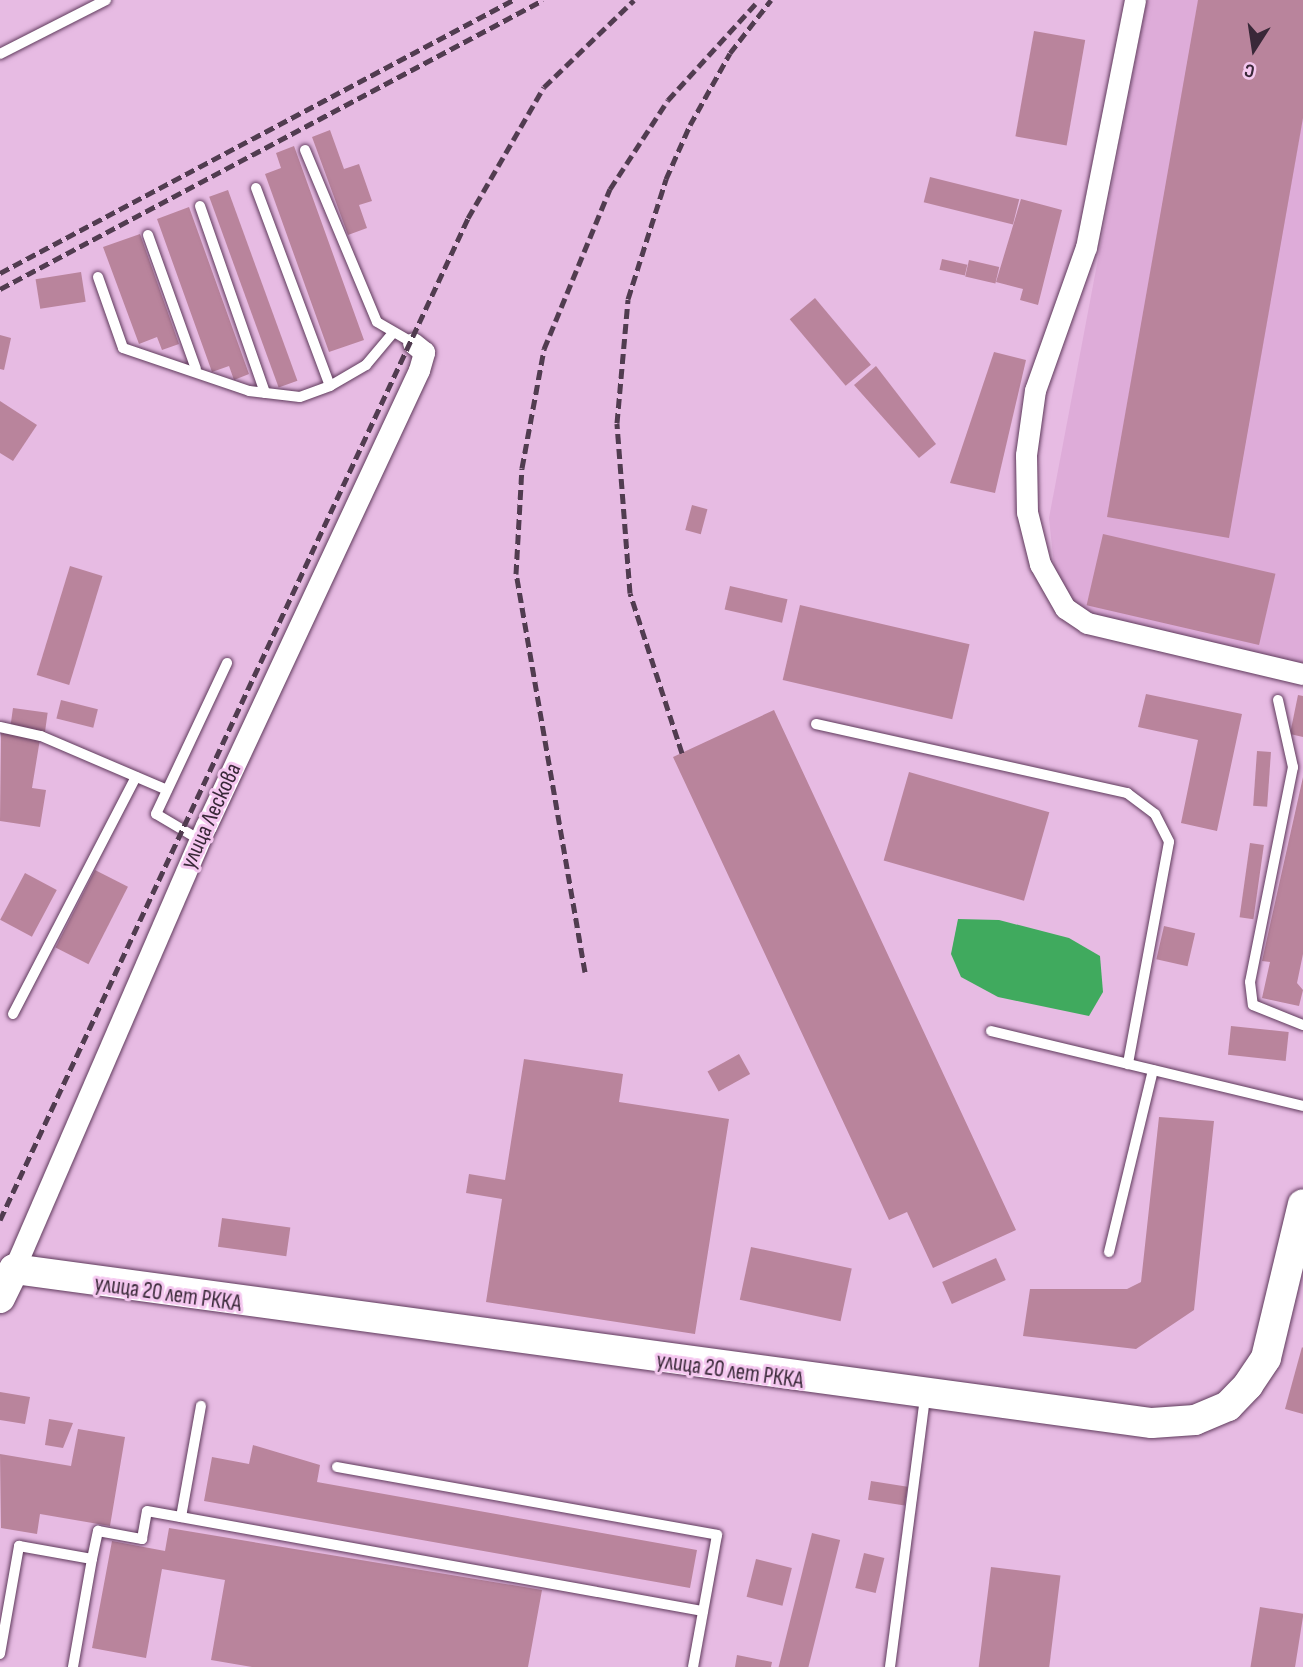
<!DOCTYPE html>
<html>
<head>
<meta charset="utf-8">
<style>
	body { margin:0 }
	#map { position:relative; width:1303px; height:1667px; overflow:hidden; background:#e7bbe3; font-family:"Sofia Sans Condensed",sans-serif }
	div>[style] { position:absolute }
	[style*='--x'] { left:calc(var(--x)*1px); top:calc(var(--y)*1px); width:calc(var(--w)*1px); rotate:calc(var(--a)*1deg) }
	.built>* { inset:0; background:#deacd9 }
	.water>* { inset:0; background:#40aa5e }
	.building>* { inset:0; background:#b9849c; transform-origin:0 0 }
	.roads { filter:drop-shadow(0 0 2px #5f3a5c) drop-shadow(0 0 2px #5f3a5c) }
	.lane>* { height:10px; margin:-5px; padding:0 5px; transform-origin:5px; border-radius:5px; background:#fff }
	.street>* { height:21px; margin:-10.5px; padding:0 10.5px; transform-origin:10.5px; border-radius:10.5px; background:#fff }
	.secondary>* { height:30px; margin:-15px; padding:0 15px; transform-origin:15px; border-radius:15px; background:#fff }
	.rail>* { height:5px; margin-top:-2.5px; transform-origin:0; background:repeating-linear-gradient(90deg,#513c50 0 10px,transparent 0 15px) }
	span { translate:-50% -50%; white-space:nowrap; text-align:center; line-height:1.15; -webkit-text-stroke:6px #f5c8f0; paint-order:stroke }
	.street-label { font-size:23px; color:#392838 }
	.north { position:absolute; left:1219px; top:14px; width:70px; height:70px; -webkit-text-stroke:5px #f5c8f0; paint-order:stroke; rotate:192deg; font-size:19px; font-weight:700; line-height:28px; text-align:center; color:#392838 }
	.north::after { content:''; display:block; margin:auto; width:24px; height:32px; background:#392838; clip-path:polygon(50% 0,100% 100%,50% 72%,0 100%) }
</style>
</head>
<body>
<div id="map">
	<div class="built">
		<div style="clip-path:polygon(1147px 0,1303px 0,1303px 664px,1094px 617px,1074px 606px,1055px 575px,1049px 518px)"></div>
	</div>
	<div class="water">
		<div style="clip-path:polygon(958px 919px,999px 920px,1069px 938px,1100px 956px,1103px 992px,1089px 1016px,998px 997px,961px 977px,951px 954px)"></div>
	</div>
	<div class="building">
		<div style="clip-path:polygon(1198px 0,1303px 0,1303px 118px,1229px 538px,1107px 517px)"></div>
		<div style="left:1034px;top:31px;width:52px;height:107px;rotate:10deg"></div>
		<div style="clip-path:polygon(330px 130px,344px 169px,359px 164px,372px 201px,359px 205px,367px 228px,348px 235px,312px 137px)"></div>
		<div style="clip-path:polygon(294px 146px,364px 340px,329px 352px,265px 174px,281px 168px,276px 153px)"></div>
		<div style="left:930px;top:177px;width:92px;height:26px;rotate:14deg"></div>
		<div style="left:228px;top:190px;width:203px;height:20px;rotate:70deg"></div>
		<div style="clip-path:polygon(1021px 199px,1062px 210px,1038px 305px,1020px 300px,1023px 289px,996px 282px)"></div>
		<div style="clip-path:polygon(189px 207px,249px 374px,234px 380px,229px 366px,212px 372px,157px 219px)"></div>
		<div style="clip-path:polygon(140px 234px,179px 344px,162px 350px,157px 337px,139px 344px,103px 247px)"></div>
		<div style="left:942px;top:259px;width:26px;height:11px;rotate:13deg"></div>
		<div style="left:969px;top:260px;width:31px;height:17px;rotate:13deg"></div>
		<div style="left:81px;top:272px;width:30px;height:46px;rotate:81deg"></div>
		<div style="left:815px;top:298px;width:87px;height:33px;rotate:50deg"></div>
		<div style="clip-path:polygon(0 335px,11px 338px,4px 370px,0 369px)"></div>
		<div style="clip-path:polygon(994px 352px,1026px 360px,995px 493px,950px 483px)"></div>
		<div style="clip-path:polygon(876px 366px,936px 444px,919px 458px,854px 385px)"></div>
		<div style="clip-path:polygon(0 401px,37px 425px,13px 461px,0 453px)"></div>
		<div style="left:692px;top:505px;width:16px;height:26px;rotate:15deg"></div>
		<div style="left:1103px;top:534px;width:177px;height:73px;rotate:13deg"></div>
		<div style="left:70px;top:566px;width:34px;height:114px;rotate:17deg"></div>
		<div style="left:730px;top:586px;width:59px;height:24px;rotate:13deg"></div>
		<div style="left:800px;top:605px;width:174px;height:77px;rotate:13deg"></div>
		<div style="clip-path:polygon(1146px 694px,1242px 714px,1217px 831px,1181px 823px,1198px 740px,1138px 727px)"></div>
		<div style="clip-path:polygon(1298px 695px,1303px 696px,1303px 737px,1290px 734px)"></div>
		<div style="left:61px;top:700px;width:38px;height:19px;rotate:14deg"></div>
		<div style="left:13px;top:708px;width:35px;height:20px;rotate:8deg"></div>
		<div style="clip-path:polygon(774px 710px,1016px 1230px,933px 1268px,907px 1212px,889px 1220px,673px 757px)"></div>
		<div style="clip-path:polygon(1px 733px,40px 739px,32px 788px,46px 790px,40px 827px,0 821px)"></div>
		<div style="left:1257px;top:751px;width:14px;height:55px;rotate:4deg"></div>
		<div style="left:909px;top:772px;width:146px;height:92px;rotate:16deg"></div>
		<div style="clip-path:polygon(1303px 777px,1303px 954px,1297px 983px,1303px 990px,1299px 1006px,1262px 998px,1270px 962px,1262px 961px)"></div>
		<div style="left:1250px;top:843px;width:14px;height:75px;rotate:8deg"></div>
		<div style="left:95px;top:870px;width:37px;height:87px;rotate:27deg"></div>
		<div style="left:25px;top:873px;width:36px;height:53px;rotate:28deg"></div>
		<div style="left:1164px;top:926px;width:32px;height:34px;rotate:13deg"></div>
		<div style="left:1231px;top:1026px;width:58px;height:29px;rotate:6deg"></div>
		<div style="left:739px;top:1054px;width:23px;height:36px;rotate:61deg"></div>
		<div style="clip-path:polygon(524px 1059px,623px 1074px,619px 1102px,729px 1119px,695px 1334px,486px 1302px,502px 1199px,466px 1193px,469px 1174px,505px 1180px)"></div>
		<div style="clip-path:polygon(1159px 1117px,1214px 1121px,1194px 1310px,1136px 1349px,1023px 1336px,1030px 1289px,1127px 1289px,1141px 1282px)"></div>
		<div style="left:222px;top:1218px;width:69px;height:29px;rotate:8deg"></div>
		<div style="left:751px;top:1247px;width:103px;height:54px;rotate:12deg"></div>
		<div style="left:996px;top:1258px;width:24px;height:59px;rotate:66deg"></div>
		<div style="clip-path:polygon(1302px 1347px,1303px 1348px,1303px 1414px,1285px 1409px)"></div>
		<div style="clip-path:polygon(0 1392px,30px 1397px,25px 1424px,0 1420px)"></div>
		<div style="clip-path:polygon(49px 1419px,73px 1423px,63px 1448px,45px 1445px)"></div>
		<div style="clip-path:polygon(78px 1429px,125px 1437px,110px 1526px,40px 1514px,37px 1534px,1px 1528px,0 1454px,71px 1466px)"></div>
		<div style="clip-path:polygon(253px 1445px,320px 1465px,317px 1482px,697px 1550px,690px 1588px,204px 1501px,212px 1457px,249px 1464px)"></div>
		<div style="left:871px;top:1481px;width:37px;height:19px;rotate:9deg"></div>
		<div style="clip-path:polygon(169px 1528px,542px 1590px,528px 1667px,252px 1667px,211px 1660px,225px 1580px,162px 1569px,146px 1658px,92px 1648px,112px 1541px,165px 1551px)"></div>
		<div style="left:812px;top:1533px;width:29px;height:138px;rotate:14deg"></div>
		<div style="left:864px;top:1553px;width:21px;height:36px;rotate:14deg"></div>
		<div style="left:756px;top:1559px;width:37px;height:39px;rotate:14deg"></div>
		<div style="left:991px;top:1567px;width:70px;height:101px;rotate:7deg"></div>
		<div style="left:1260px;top:1607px;width:44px;height:61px;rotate:9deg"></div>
		<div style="clip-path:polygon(737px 1655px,772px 1662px,771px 1667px,735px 1667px)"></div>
	</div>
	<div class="roads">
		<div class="lane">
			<div style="--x:0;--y:54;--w:119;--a:-27"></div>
			<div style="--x:305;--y:150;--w:186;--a:67.3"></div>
			<div style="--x:377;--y:322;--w:42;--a:30.3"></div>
			<div style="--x:256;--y:188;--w:211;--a:69.5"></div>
			<div style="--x:200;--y:206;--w:198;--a:70.8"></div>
			<div style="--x:148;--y:235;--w:142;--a:70.3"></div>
			<div style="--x:98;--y:277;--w:75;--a:70.6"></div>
			<div style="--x:123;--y:348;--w:133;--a:18.8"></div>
			<div style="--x:249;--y:391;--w:51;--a:6.7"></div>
			<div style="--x:300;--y:397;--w:32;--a:-20"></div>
			<div style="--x:330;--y:386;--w:42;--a:-30.3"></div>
			<div style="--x:366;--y:365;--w:40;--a:-50"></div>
			<div style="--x:1278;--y:700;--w:69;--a:77.4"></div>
			<div style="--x:1293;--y:767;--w:219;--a:101.3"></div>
			<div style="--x:1250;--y:982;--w:23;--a:83"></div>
			<div style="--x:1253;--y:1005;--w:54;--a:21.8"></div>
			<div style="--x:816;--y:724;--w:319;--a:12.5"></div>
			<div style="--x:1127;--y:793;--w:35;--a:37"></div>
			<div style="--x:1155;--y:814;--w:31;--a:63"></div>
			<div style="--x:1169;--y:842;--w:226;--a:100.5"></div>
			<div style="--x:0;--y:727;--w:42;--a:12.4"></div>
			<div style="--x:41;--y:736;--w:137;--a:23.2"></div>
			<div style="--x:200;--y:840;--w:51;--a:-149.4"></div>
			<div style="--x:156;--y:814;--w:167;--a:-64.8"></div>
			<div style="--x:13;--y:1014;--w:267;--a:-62.6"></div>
			<div style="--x:991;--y:1031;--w:321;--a:13.5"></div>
			<div style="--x:1109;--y:1252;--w:187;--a:-76.4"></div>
			<div style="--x:337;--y:1467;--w:386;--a:10.1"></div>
			<div style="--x:717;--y:1535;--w:134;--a:100.3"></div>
			<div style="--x:181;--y:1517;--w:113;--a:-79.8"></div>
			<div style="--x:92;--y:1559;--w:29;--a:-78"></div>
			<div style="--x:98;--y:1531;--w:45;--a:10.3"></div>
			<div style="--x:142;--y:1539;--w:28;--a:-80"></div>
			<div style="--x:147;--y:1511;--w:565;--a:10.2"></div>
			<div style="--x:0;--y:1654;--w:110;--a:-80"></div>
			<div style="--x:19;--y:1546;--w:74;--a:10.1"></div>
			<div style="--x:92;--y:1559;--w:110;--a:100"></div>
			<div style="--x:890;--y:1667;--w:272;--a:-82.6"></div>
		</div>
		<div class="street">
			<div style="--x:1135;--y:0;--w:252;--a:101.2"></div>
			<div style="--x:1086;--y:247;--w:152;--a:109.6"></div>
			<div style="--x:1035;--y:390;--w:66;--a:97.9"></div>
			<div style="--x:1026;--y:455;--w:57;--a:89"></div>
			<div style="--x:1027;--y:512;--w:54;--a:76"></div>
			<div style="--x:1040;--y:564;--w:51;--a:60.4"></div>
			<div style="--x:1065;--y:608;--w:27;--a:34"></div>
			<div style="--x:1087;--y:623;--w:222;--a:13.3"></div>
			<div style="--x:14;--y:1269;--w:483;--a:-66.6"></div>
			<div style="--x:206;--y:826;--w:503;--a:-64.96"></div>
			<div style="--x:419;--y:370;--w:19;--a:-74"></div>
			<div style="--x:424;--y:352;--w:14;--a:-141"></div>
		</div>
		<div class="secondary">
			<div style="--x:0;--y:1298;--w:32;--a:-64"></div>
			<div style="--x:14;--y:1269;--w:1148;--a:7.71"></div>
			<div style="--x:1152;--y:1423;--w:43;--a:-4"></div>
			<div style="--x:1195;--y:1420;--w:36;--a:-23"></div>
			<div style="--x:1228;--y:1406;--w:29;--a:-46"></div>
			<div style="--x:1248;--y:1385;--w:32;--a:-56"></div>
			<div style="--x:1266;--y:1358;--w:158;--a:-76.5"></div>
		</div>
	</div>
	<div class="rail">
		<div style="--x:0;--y:273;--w:581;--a:-28.02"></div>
		<div style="--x:0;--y:289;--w:615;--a:-28.02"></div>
		<div style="--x:682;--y:753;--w:168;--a:-108"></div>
		<div style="--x:630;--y:593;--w:170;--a:-94.4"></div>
		<div style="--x:617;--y:423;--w:124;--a:-84.9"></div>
		<div style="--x:628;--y:299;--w:126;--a:-72.4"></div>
		<div style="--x:666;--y:179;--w:59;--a:-66"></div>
		<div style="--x:690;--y:125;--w:82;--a:-60.9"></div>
		<div style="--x:730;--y:53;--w:67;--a:-52.3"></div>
		<div style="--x:585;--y:972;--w:404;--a:-99.8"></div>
		<div style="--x:516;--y:574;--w:106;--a:-86.8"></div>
		<div style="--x:522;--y:468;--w:121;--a:-79.5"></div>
		<div style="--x:544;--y:349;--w:173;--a:-67.6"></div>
		<div style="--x:610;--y:189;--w:106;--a:-56.9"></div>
		<div style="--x:668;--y:100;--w:135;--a:-47.7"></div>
		<div style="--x:0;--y:1220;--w:1106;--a:-64.96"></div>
		<div style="--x:468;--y:218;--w:151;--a:-59.9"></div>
		<div style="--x:544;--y:87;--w:125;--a:-44"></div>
	</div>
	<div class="street-label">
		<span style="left:211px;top:816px;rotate:-65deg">улица Лескова</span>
		<span style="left:168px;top:1294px;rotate:8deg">улица 20 лет РККА</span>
		<span style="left:730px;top:1371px;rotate:8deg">улица 20 лет РККА</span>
	</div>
	<div class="north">С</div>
</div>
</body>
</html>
